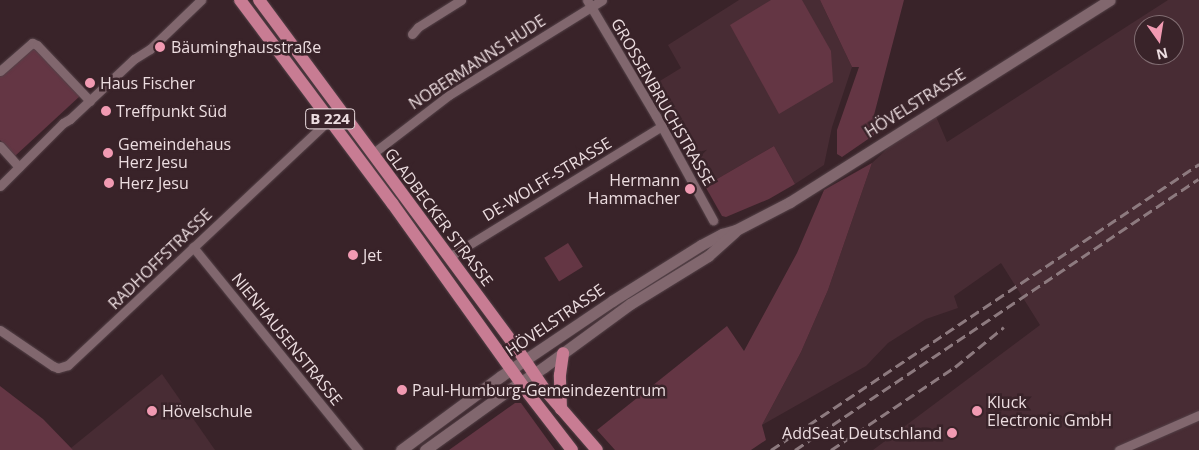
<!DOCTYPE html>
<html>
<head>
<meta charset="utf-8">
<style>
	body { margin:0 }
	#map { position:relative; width:1199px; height:450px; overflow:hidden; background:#392329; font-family:"Open Sans",sans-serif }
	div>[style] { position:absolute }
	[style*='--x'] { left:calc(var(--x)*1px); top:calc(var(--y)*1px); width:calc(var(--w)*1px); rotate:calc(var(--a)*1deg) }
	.built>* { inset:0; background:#482c34 }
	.green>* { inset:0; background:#643644; transform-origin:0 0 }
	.roads { filter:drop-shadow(0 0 1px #544248) drop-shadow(0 0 1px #544248) }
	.minor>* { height:9px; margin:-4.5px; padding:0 4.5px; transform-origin:4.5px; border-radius:4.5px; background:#81676e }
	.secondary>* { height:11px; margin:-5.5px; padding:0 5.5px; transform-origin:5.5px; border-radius:5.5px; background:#81676e }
	.primary>* { height:12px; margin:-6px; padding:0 6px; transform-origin:6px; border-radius:6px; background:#c87c93 }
	.rail>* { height:3px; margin-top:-1.5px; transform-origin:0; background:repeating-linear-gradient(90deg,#8d7a7f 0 10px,transparent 0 15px) }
	.dots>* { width:14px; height:14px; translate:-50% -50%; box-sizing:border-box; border:2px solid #392329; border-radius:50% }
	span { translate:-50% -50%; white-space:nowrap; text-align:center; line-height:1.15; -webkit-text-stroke:5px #392329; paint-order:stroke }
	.shield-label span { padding:1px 4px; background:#392329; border:1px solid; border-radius:4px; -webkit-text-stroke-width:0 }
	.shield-label { font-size:15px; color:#ecdde0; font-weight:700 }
	.poi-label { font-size:16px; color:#ecdde0 }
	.left { translate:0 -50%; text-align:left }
	.right { translate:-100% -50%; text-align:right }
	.street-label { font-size:16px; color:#ecdde0 }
	.north { position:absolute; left:1134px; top:15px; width:50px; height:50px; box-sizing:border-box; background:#392329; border:1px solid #816d72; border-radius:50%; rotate:167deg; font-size:14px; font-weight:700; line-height:20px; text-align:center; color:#ecdde0 }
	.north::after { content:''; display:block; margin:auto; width:18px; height:22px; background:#f19ab2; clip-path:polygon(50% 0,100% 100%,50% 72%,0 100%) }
</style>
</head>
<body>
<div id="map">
	<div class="built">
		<div style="clip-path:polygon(739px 0,820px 0,852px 67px,832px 127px,824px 165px,795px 184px,774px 146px,705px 186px,650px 87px,681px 68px,668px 45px)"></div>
		<div style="clip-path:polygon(evenodd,1168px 0,1199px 0,1199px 450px,873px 450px,1040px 325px,1001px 263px,954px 296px,958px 308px,926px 319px,888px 343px,866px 366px,762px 425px,801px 352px,828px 290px,872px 163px,904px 133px,935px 114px,947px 142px,1168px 0,1144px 25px,1174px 25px,1174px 55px,1144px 55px,1144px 25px)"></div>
		<div style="clip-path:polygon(162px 374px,215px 450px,73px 450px,71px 448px)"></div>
	</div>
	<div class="green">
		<div style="clip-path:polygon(771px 0,802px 0,831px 51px,833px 82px,779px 114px,730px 25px)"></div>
		<div style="clip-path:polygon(820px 0,904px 0,874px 115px,874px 135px,842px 157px,837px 154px,837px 130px,859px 67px,852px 67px)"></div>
		<div style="clip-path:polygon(30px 48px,36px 49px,80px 96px,15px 156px,0 140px,0 76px)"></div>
		<div style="clip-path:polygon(774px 146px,795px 184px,769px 199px,726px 217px,722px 216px,705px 186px)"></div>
		<div style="clip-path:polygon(872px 163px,828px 290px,801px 352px,762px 425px,766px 440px,751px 450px,615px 450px,597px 430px,727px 326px,744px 351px,797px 253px,824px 190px)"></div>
		<div style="left:568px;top:243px;width:28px;height:28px;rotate:58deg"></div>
		<div style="clip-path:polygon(0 386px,43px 419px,73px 450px,0 450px)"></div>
		<div style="clip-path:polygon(515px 403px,521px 403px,555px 450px,449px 450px)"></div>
	</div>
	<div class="roads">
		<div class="minor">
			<div style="--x:587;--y:0;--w:135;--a:59.3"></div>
			<div style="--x:656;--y:116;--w:119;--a:61.3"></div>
			<div style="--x:412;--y:34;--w:9;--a:-49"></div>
			<div style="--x:418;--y:27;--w:51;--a:-32.1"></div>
			<div style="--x:0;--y:71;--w:43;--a:-41.2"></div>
			<div style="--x:32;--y:43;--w:5;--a:22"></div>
			<div style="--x:37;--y:45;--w:77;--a:46.6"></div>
			<div style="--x:0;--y:146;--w:28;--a:48"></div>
			<div style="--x:372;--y:154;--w:97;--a:-37.5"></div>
			<div style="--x:449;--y:95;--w:180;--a:-31.8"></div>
			<div style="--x:0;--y:186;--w:89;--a:-45"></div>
			<div style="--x:63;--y:123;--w:8;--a:-30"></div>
			<div style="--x:70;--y:119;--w:88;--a:-43.2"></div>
			<div style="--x:134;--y:59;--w:19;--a:-32"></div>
			<div style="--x:150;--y:49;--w:71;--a:-43.9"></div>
			<div style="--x:193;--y:247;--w:262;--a:50.9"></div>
			<div style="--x:449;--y:257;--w:250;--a:-31.6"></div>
			<div style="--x:0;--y:330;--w:64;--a:34.2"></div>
			<div style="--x:53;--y:366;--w:5;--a:22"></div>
			<div style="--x:58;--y:368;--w:10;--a:-17"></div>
			<div style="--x:68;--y:365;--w:359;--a:-43.2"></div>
			<div style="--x:1119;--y:450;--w:87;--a:-23.6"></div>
		</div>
		<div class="secondary">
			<div style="--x:401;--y:450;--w:124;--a:-36.5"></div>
			<div style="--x:501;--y:376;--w:134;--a:-34"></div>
			<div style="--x:612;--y:301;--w:105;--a:-32.2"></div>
			<div style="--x:701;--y:245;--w:24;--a:-28"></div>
			<div style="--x:722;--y:234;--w:15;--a:-16"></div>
			<div style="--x:736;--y:230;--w:61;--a:-27.4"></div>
			<div style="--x:790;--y:202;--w:378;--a:-32.3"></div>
			<div style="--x:425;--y:450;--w:105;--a:-35.7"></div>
			<div style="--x:510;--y:389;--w:40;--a:-32.9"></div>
			<div style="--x:544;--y:367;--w:107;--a:-36.2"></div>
			<div style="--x:630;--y:304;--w:92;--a:-31.6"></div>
			<div style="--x:708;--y:256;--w:36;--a:-42"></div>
		</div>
		<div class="primary">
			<div style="--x:240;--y:0;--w:254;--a:53.2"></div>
			<div style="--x:392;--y:203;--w:234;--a:54.4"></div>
			<div style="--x:528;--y:393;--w:72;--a:52.3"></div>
			<div style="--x:259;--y:0;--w:432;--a:53.5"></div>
			<div style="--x:516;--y:347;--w:52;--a:56"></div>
			<div style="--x:545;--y:390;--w:79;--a:49.1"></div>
			<div style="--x:561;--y:409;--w:34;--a:-92"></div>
			<div style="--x:560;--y:375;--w:22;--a:-82"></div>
		</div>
	</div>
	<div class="rail">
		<div style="--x:771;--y:450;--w:515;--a:-33.75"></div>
		<div style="--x:795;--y:450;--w:486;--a:-33.9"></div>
		<div style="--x:831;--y:450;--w:149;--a:-33.8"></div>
		<div style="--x:955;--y:367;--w:63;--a:-39.2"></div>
	</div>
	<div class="dots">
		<div style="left:160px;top:47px;background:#f19ab2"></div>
		<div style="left:90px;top:83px;background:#f19ab2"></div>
		<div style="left:106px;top:111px;background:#f19ab2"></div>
		<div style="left:108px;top:153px;background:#f19ab2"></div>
		<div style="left:109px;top:183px;background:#f19ab2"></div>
		<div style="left:690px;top:189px;background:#f19ab2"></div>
		<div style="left:353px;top:255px;background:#f19ab2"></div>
		<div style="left:402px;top:390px;background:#f19ab2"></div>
		<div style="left:152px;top:411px;background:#f19ab2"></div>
		<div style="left:977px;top:411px;background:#f19ab2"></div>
		<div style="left:952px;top:433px;background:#f19ab2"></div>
	</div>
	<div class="shield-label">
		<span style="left:330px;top:119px">B 224</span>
	</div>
	<div class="poi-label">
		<span class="left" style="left:171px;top:47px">Bäuminghausstraße</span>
		<span class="left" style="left:100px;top:83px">Haus Fischer</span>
		<span class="left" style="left:116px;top:111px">Treffpunkt Süd</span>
		<span class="left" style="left:118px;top:153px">Gemeindehaus<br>Herz Jesu</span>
		<span class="right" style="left:680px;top:189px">Hermann<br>Hammacher</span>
		<span class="left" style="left:119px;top:183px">Herz Jesu</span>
		<span class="left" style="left:363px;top:255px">Jet</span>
		<span class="left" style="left:412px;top:390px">Paul-Humburg-Gemeindezentrum</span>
		<span class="left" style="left:987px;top:411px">Kluck<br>Electronic GmbH</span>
		<span class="left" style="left:162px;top:411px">Hövelschule</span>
		<span class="right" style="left:942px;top:433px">AddSeat Deutschland</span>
	</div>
	<div class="street-label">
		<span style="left:477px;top:62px;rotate:-33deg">NOBERMANNS HUDE</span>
		<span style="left:663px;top:102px;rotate:60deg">GROSSENBRUCHSTRASSE</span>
		<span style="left:915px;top:103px;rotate:-32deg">HÖVELSTRASSE</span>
		<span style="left:547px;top:179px;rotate:-31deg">DE-WOLFF-STRASSE</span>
		<span style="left:439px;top:217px;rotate:53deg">GLADBECKER STRASSE</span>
		<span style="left:160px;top:259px;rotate:-44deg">RADHOFFSTRASSE</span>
		<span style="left:555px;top:320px;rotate:-34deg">HÖVELSTRASSE</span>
		<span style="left:287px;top:339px;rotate:51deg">NIENHAUSENSTRASSE</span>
	</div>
	<div class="north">N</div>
</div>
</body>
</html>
